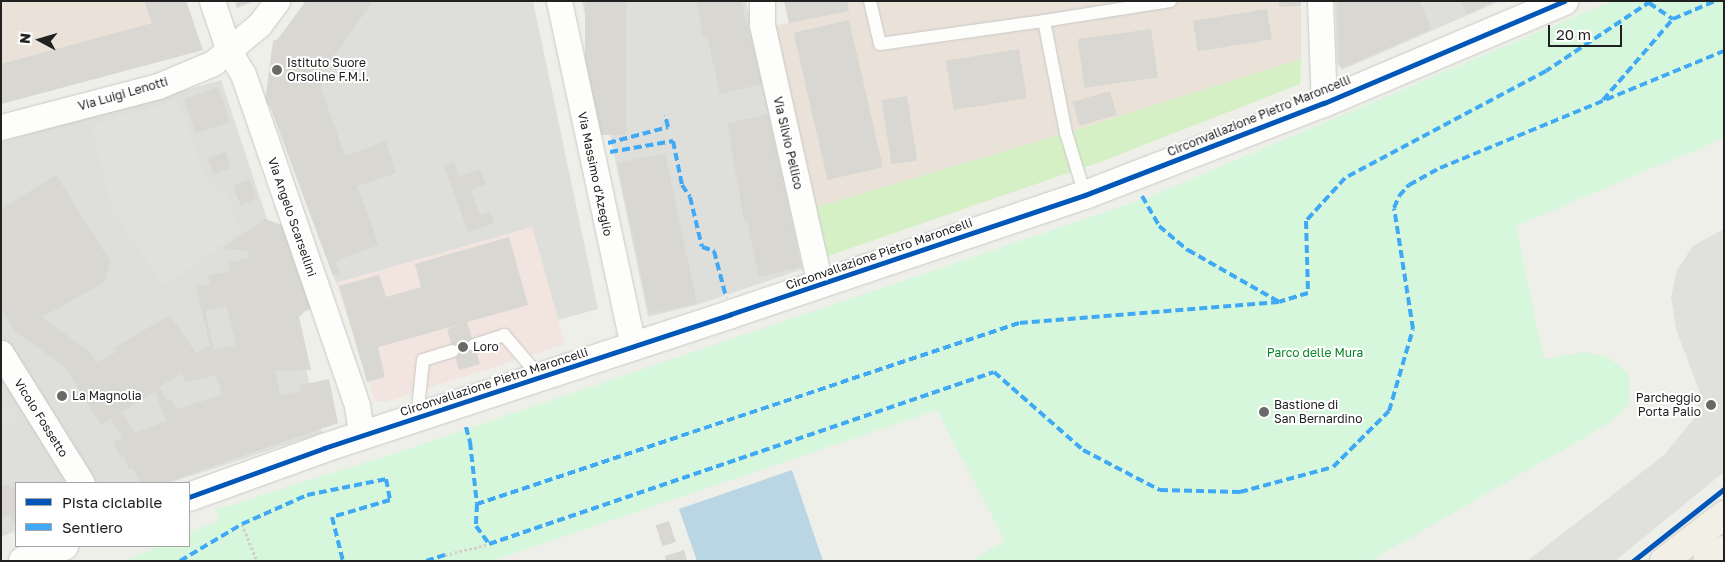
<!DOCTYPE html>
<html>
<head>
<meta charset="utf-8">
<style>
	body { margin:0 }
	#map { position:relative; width:1725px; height:562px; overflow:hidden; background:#efefea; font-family:"Golos Text",sans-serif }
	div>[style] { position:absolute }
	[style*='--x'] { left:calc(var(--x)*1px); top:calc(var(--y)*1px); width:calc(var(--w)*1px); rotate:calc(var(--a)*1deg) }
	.residential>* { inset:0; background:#dededb }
	.commercial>* { inset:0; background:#f2e4de }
	.military>* { inset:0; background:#eae2d9 }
	.grass>* { inset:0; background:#d6f0c6 }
	.park>* { inset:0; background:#d6f7dc }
	.parking>* { inset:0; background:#e0e0dd }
	.water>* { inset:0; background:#bad6e5 }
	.building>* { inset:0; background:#d8d7d2; transform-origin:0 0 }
	.path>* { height:3px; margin-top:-1.5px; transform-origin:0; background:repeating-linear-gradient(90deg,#d8ccc8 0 2.5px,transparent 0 5px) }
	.roads { filter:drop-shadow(0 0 1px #c8c8c6) drop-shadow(0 0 1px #c8c8c6) }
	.service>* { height:12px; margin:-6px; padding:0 6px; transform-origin:6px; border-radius:6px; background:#fdfdfc }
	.minor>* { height:25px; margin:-12.5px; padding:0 12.5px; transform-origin:12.5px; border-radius:12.5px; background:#fdfdfc }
	.tertiary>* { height:28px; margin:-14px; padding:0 14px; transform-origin:14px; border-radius:14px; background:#fdfdfc }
	.primary>* { height:28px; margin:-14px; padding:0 14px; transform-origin:14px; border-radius:14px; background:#f2efe6 }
	.quiet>* { height:4px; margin-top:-2px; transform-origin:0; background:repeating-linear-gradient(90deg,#3fa9f5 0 8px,transparent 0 12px) }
	.cycleway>* { height:5px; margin:-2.5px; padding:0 2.5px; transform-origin:2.5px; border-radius:2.5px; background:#0057b8 }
	.dots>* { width:14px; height:14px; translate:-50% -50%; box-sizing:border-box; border:2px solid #fff; border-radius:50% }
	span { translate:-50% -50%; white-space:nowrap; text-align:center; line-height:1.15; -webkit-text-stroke:4px #fff; paint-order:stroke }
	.poi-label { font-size:12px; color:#212121 }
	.left { translate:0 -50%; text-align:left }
	.right { translate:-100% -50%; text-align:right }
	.street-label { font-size:12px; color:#212121 }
	.park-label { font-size:12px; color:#038621 }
	.frame { position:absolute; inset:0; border:2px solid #212121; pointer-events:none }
	.legend { position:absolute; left:15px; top:482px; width:175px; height:65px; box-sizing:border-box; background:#fff; border:1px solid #a6a6a6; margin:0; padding:6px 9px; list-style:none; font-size:15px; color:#212121 }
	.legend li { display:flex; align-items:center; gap:10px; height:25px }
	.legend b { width:25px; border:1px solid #a6a6a6 }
	.north { position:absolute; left:15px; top:15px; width:50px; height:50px; -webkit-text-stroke:4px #fff; paint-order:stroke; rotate:276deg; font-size:14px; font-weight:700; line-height:20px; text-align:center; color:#212121 }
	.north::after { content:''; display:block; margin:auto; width:18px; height:22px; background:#212121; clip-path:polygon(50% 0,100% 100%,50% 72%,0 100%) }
	.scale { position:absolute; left:1548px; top:25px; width:74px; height:22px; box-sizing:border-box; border:2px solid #212121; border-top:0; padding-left:6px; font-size:15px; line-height:18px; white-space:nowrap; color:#212121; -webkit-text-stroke:4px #fff; paint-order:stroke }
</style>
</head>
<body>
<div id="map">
	<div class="residential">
		<div style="clip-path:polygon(306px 1px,533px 1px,598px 309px,558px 320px,532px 227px,336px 283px,270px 106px,278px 39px)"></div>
		<div style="clip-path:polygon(582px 1px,746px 1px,803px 269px,700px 304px,648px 317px)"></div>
		<div style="clip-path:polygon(1335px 1px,1500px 1px,1342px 70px,1337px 64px)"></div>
		<div style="clip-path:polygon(221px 80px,272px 234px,322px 433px,170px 483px,16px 483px,16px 531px,1px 537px,1px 142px)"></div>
	</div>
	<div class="commercial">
		<div style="clip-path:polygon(532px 227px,565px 344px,385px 402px,375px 401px,336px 283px)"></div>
	</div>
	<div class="military">
		<div style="clip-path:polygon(1px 1px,186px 1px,203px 50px,1px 104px)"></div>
		<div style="clip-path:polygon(784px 1px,1301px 1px,1301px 59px,1066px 133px,810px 209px,771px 26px,789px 23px)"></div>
	</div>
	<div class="grass">
		<div style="clip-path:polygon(1301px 59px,1300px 84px,1103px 161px,828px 256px,824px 255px,810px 209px,1053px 137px)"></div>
	</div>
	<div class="park">
		<div style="clip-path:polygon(1612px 1px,1724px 1px,1724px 138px,1516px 226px,1544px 359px,1585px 352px,1608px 357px,1629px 374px,1629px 404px,1611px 422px,1370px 561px,971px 561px,1005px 541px,937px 410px,492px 561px,124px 561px,160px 546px,189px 546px,189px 533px,219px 521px,215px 510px,399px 452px,1144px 199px)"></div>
	</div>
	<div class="parking">
		<div style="clip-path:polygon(177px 100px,209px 184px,227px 194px,240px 233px,164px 286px,113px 211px,91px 125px)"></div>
		<div style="clip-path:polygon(1724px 229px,1724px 472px,1615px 561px,1527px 561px,1664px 455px,1695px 417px,1700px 393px,1676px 329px,1671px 297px,1677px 270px,1693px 246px)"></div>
		<div style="clip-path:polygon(10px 404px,19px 420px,1px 431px,1px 409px)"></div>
	</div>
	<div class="water">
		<div style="clip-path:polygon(792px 470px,823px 561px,697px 561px,679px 509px)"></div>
	</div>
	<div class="building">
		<div style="clip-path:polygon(144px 1px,186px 1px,203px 50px,1px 104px,1px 64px,152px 23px)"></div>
		<div style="clip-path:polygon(235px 1px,254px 1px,237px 8px)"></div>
		<div style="clip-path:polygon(306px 1px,373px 1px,323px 71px,321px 88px,345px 156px,386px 141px,396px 173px,357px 186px,379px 245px,335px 261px,340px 273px,333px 276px,270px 106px,265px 102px,273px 41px,278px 39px)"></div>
		<div style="left:585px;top:1px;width:41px;height:134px"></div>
		<div style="clip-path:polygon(696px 1px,741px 1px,762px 84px,720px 94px,707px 36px,703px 37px)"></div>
		<div style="clip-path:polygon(784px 1px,847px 1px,849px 11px,789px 23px)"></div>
		<div style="clip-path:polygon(1279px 1px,1301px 1px,1301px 6px,1279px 7px)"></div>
		<div style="clip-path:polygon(1337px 1px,1420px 1px,1431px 29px,1342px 68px,1339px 61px)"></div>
		<div style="clip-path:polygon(1461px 1px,1497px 1px,1467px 14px)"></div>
		<div style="left:1267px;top:9px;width:31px;height:75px;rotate:81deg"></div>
		<div style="left:849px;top:20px;width:151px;height:57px;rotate:77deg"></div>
		<div style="left:1151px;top:29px;width:49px;height:74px;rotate:82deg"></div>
		<div style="left:1019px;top:49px;width:50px;height:74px;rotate:81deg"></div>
		<div style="left:218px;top:87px;width:37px;height:36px;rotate:71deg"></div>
		<div style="left:1110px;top:91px;width:25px;height:39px;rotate:74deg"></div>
		<div style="left:907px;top:96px;width:65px;height:26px;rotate:81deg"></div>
		<div style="clip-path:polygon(768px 114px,801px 267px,759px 277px,747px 220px,744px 221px,727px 123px)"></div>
		<div style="left:226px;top:152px;width:17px;height:19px;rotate:73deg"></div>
		<div style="left:665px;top:153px;width:154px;height:49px;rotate:78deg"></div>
		<div style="clip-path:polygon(454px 162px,459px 177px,480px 169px,486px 184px,471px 189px,480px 215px,490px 212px,494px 223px,468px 232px,444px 166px)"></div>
		<div style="clip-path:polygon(evenodd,56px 175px,110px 261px,105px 282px,42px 317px,90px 352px,97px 362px,116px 352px,114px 348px,170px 315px,196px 353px,210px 346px,196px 287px,210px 284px,208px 276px,230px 271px,228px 263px,249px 258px,248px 251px,222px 248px,265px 219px,293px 229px,313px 309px,305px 311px,299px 317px,311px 370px,275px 371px,280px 395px,301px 391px,300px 385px,329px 379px,338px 423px,164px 483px,140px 483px,133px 468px,129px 470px,123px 454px,120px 456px,113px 442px,122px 438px,111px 419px,101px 425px,65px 367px,16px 332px,1px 309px,1px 209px,56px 175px,226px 306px,236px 345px,214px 350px,205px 311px,226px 306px,56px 175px,181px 374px,186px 382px,216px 375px,222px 395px,177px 409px,171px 399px,168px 401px,159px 387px,181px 374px,56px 175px,155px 392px,166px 421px,135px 433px,122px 412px,155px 392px)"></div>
		<div style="left:249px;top:179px;width:21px;height:18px;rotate:67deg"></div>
		<div style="clip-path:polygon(509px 237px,528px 305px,467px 322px,480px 364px,459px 370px,447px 329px,465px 323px,378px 347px,385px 377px,367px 382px,339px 286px,379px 275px,386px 297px,421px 287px,415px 264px)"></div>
		<div style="clip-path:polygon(9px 484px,11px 488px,16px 486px,16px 523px,14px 524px,11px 515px,1px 518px,1px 487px)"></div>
		<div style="left:669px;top:521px;width:22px;height:14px;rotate:72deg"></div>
		<div style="clip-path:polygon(684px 550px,687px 561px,666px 561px,665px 556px)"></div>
	</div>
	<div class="path">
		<div style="--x:242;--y:524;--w:40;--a:68"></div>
		<div style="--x:445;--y:555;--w:45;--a:-14"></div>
	</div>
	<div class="roads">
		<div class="service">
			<div style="--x:870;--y:1;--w:44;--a:76.9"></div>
			<div style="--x:880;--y:44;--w:166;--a:-8"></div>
			<div style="--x:1085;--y:195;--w:65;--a:-107"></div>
			<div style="--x:1066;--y:133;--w:114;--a:-101.1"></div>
			<div style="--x:1044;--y:21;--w:128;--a:-9"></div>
			<div style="--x:474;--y:345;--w:32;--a:-18"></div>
			<div style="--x:504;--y:335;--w:55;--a:49.4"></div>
			<div style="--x:417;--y:418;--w:58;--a:-84.1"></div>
			<div style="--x:423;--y:360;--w:31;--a:-17"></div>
		</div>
		<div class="minor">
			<div style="--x:212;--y:1;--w:53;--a:71.2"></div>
			<div style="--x:229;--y:51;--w:27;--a:59"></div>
			<div style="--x:243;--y:74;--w:351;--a:71"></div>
			<div style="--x:357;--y:406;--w:30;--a:81"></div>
			<div style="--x:559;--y:1;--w:354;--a:77.9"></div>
			<div style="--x:762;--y:1;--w:24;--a:90"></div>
			<div style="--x:762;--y:25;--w:266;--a:77.4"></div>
			<div style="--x:1320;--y:1;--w:102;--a:87.8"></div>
			<div style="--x:1;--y:127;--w:162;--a:-14.6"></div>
			<div style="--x:158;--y:86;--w:60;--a:-22.7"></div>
			<div style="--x:213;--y:63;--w:60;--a:-39.6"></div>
			<div style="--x:259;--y:25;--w:30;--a:-53"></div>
			<div style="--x:1;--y:353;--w:153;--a:58.1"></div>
		</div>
		<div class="tertiary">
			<div style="--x:189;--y:497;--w:144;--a:-19.9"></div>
			<div style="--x:324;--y:448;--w:428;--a:-18.2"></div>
			<div style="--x:731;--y:314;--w:373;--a:-18.6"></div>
			<div style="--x:1085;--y:195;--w:256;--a:-21.1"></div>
			<div style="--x:1324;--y:103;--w:261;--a:-23"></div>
			<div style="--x:23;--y:561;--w:44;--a:-20.1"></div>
		</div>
		<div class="primary">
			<div style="--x:1664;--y:561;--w:76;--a:-37.5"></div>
			<div style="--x:1707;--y:561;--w:20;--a:-33"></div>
		</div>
	</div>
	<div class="quiet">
		<div style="--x:1651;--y:1;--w:126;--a:146.3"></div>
		<div style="--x:1546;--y:71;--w:228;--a:152"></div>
		<div style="--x:1345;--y:178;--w:58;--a:132.2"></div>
		<div style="--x:1306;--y:221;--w:72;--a:88.4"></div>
		<div style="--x:1308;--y:293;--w:30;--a:163"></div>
		<div style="--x:1279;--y:302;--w:261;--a:175.4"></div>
		<div style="--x:1019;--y:323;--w:571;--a:161.53"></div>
		<div style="--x:477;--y:504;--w:22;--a:93"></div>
		<div style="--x:476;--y:526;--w:22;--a:54"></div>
		<div style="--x:489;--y:544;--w:533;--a:-18.81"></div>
		<div style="--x:994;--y:372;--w:118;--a:41.2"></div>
		<div style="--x:1083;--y:450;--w:87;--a:27.5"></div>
		<div style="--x:1160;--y:490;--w:80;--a:1.4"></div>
		<div style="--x:1240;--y:492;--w:96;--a:-15"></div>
		<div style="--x:1333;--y:467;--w:79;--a:-45"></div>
		<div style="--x:1389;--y:411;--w:85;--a:-73.7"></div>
		<div style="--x:1413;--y:329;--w:122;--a:-98.9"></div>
		<div style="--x:1394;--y:208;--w:13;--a:-67"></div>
		<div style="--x:1399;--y:196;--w:15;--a:-48"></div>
		<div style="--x:1409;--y:185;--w:35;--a:-29"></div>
		<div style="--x:1440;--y:168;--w:307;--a:-22.4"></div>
		<div style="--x:1649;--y:3;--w:29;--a:34"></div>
		<div style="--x:1673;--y:19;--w:46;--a:-23.2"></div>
		<div style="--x:1603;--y:100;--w:107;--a:-49.2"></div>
		<div style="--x:608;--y:143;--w:62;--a:-14.9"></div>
		<div style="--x:668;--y:127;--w:12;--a:-104"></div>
		<div style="--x:610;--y:152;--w:64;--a:-9.9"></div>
		<div style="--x:673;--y:141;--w:45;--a:78.4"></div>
		<div style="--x:682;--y:185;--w:14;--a:56"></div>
		<div style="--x:690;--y:197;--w:51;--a:76.5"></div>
		<div style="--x:702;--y:247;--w:13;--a:18"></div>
		<div style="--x:714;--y:251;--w:48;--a:75.4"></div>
		<div style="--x:1142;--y:196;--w:34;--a:60"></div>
		<div style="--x:1159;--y:226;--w:38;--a:40"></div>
		<div style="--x:1188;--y:250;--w:105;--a:29.7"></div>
		<div style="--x:466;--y:427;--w:16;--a:75"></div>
		<div style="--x:470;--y:442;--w:62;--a:83.6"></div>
		<div style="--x:180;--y:561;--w:72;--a:-30.8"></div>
		<div style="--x:242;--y:524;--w:71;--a:-24"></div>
		<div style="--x:307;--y:495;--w:81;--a:-11.4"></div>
		<div style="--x:386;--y:479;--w:21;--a:79"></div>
		<div style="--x:390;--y:500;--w:60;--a:163.7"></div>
		<div style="--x:332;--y:517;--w:45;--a:76"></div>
		<div style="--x:426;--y:561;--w:20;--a:-18"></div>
	</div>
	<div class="cycleway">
		<div style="--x:189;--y:497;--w:144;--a:-19.9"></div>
		<div style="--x:324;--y:448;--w:428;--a:-18.2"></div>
		<div style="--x:731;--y:314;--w:373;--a:-18.6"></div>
		<div style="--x:1085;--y:195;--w:256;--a:-21.1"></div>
		<div style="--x:1324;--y:103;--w:261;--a:-23"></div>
		<div style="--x:1633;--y:561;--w:116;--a:-38.4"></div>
	</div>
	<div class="dots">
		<div style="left:277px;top:70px;background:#696967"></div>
		<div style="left:463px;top:347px;background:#696967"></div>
		<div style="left:62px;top:396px;background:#696967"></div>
		<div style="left:1711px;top:405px;background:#696967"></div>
		<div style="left:1264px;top:412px;background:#696967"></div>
	</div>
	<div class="poi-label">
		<span class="left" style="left:287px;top:70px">Istituto Suore<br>Orsoline F.M.I.</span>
		<span class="left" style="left:473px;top:347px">Loro</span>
		<span class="left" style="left:72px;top:396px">La Magnolia</span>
		<span class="right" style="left:1701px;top:405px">Parcheggio<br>Porta Palio</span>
		<span class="left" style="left:1274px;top:412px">Bastione di<br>San Bernardino</span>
	</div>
	<div class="street-label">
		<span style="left:123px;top:94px;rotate:-16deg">Via Luigi Lenotti</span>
		<span style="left:1259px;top:116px;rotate:-22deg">Circonvallazione Pietro Maroncelli</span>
		<span style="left:788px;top:143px;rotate:77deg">Via Silvio Pellico</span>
		<span style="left:595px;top:174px;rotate:78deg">Via Massimo d'Azeglio</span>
		<span style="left:292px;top:217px;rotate:71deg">Via Angelo Scarsellini</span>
		<span style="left:879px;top:254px;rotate:-19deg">Circonvallazione Pietro Maroncelli</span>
		<span style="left:494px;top:382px;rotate:-18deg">Circonvallazione Pietro Maroncelli</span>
		<span style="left:41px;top:418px;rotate:58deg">Vicolo Fossetto</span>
	</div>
	<div class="park-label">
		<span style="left:1315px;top:353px">Parco delle Mura</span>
	</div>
	<div class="frame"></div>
	<ul class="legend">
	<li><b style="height:6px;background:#0057b8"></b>Pista ciclabile</li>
	<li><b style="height:6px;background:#3fa9f5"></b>Sentiero</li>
	</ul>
	<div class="north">N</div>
	<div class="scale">20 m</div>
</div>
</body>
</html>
